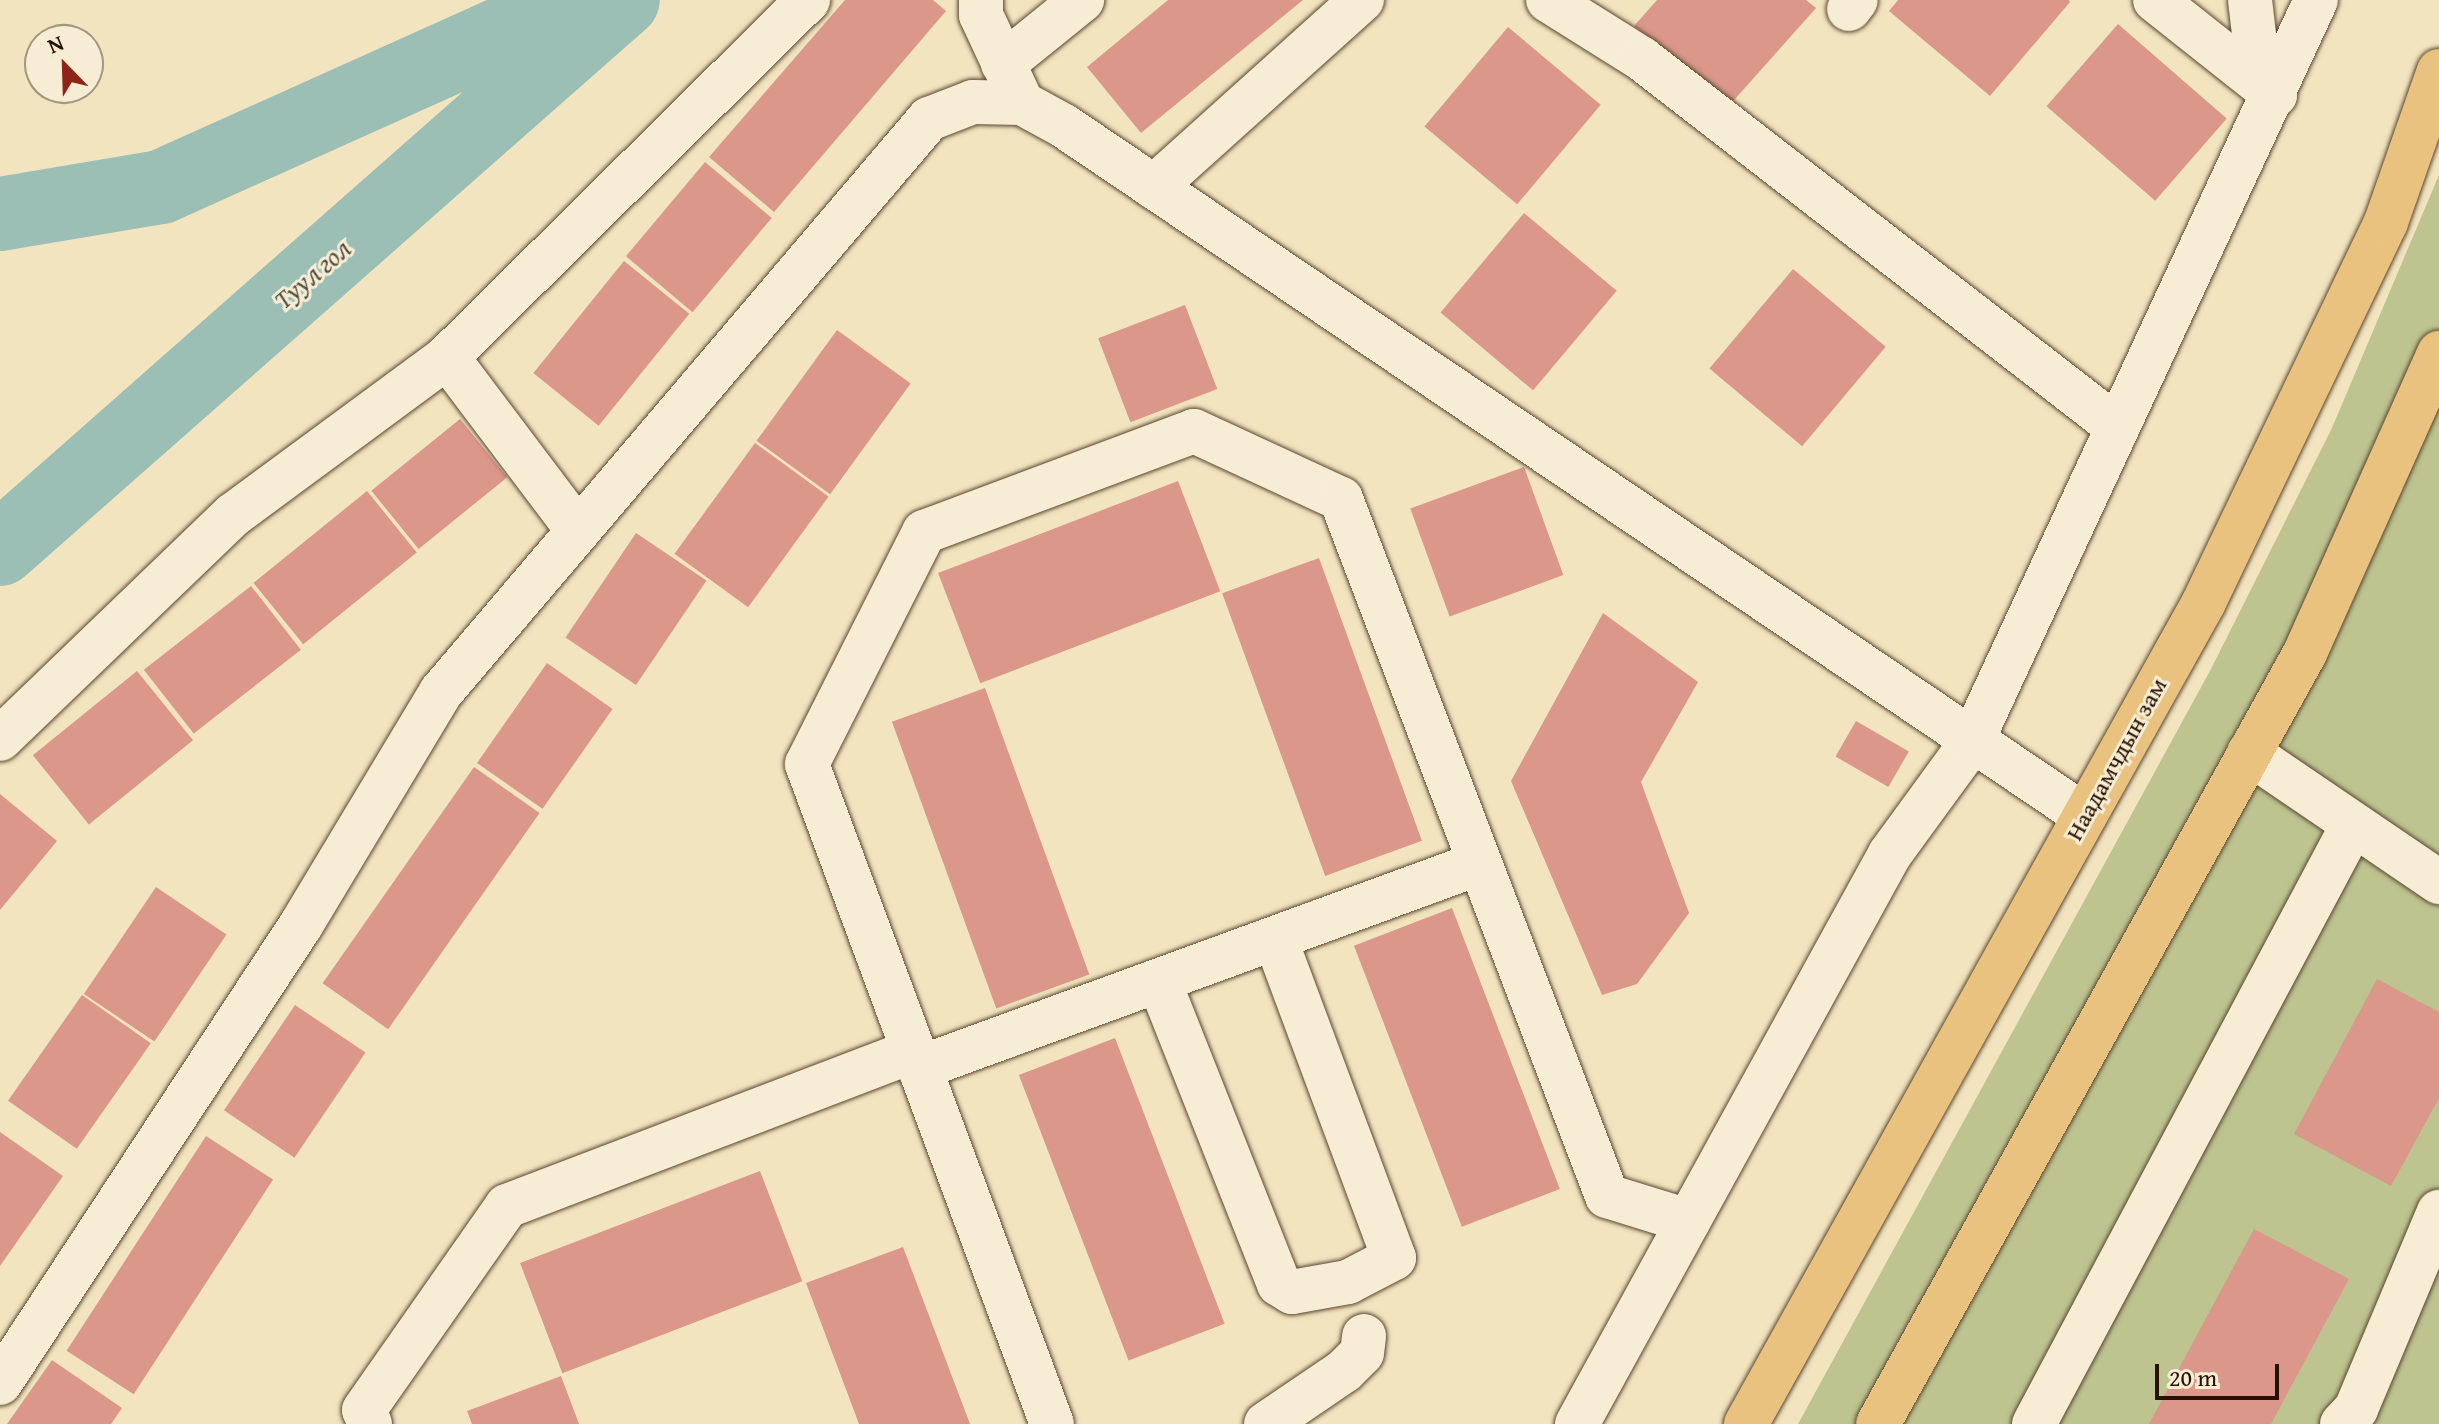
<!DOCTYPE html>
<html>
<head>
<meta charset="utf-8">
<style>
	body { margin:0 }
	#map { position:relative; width:2439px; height:1424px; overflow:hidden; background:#f2e4bf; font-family:"Gentium Book Plus",serif }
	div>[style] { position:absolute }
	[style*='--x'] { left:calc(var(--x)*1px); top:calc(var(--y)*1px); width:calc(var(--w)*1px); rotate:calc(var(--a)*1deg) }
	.green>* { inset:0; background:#bdc490 }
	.river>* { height:74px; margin:-37px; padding:0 37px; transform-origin:37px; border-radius:37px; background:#9bbeb5 }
	.building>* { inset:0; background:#da978a; transform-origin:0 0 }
	.roads { filter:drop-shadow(0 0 2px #5a4630) drop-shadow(0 0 2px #5a4630) }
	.minor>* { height:44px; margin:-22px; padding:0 22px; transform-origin:22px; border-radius:22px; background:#f7edd5 }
	.highway>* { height:44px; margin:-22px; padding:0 22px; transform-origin:22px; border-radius:22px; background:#e9c280 }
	span { translate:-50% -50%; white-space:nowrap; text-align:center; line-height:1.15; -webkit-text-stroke:6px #f7edd5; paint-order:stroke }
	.street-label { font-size:24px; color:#271200 }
	.water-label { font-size:26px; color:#504e3f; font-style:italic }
	.north { position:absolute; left:24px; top:24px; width:80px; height:80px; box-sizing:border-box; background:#f7edd5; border:2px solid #a49580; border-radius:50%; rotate:337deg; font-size:22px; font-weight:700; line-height:32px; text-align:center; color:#271200 }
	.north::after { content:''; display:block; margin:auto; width:28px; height:36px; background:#8f2418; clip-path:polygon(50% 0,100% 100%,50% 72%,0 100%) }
	.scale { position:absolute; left:2155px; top:1364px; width:124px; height:36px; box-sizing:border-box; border:4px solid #271200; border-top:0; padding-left:10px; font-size:24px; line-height:28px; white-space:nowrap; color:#271200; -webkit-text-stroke:6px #f7edd5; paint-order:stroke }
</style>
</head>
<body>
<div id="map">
	<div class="green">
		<div style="clip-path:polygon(2439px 175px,2439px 1424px,1798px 1424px,2211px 669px,2332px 428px)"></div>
	</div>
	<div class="river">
		<div style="--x:0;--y:214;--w:163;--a:-9.5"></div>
		<div style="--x:161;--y:187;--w:456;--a:-24.2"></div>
		<div style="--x:0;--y:549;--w:830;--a:-41.39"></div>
	</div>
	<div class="building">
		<div style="clip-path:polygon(845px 0,933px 0,946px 11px,774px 212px,709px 157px)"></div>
		<div style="clip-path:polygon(1168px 0,1303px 0,1141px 133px,1087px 67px)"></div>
		<div style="clip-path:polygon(1657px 0,1806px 0,1816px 8px,1727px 108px,1634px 26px)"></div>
		<div style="clip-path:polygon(1898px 0,2069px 0,2070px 2px,1990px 96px,1889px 11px)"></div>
		<div style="left:2118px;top:24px;width:144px;height:109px;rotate:41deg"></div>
		<div style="left:1508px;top:27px;width:121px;height:130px;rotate:40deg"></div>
		<div style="left:705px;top:162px;width:87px;height:123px;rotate:40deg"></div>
		<div style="left:1524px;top:213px;width:121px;height:130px;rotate:40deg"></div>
		<div style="left:624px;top:261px;width:84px;height:144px;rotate:39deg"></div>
		<div style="left:1793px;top:269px;width:121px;height:130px;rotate:40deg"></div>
		<div style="left:1185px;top:305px;width:90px;height:93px;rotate:69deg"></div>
		<div style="left:837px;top:330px;width:91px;height:137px;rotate:36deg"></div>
		<div style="left:460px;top:419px;width:75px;height:114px;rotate:51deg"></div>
		<div style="left:755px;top:443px;width:91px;height:137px;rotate:36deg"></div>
		<div style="left:1524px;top:467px;width:115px;height:121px;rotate:70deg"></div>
		<div style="left:1178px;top:481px;width:118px;height:257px;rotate:69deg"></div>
		<div style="left:367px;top:491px;width:79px;height:146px;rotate:51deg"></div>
		<div style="left:636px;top:533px;width:85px;height:126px;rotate:34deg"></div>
		<div style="left:1319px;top:558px;width:301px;height:103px;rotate:70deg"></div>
		<div style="left:251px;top:586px;width:81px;height:136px;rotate:52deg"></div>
		<div style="clip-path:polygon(1603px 613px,1698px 682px,1641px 782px,1689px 913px,1637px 984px,1602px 995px,1511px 781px)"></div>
		<div style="left:547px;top:663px;width:80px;height:122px;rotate:35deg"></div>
		<div style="left:137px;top:671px;width:89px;height:134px;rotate:51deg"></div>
		<div style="left:985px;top:688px;width:305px;height:99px;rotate:70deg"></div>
		<div style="left:1856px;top:721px;width:61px;height:41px;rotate:30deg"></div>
		<div style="left:474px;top:767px;width:80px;height:264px;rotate:35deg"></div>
		<div style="clip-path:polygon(0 794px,57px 841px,0 910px)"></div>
		<div style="left:156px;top:887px;width:85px;height:129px;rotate:34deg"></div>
		<div style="left:1452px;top:908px;width:301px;height:105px;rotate:69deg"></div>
		<div style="clip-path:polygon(2377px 979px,2439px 1012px,2439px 1098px,2391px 1186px,2294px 1134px)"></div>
		<div style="left:82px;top:995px;width:84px;height:129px;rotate:35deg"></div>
		<div style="left:295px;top:1005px;width:85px;height:127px;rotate:34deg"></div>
		<div style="left:1115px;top:1038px;width:306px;height:103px;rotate:69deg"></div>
		<div style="clip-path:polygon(0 1132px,63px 1176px,0 1266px)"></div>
		<div style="left:206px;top:1136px;width:80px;height:256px;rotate:33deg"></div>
		<div style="left:760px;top:1171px;width:118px;height:257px;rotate:69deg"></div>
		<div style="clip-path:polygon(2254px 1229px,2349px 1279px,2271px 1424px,2149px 1424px)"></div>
		<div style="clip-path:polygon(903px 1247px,970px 1424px,859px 1424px,806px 1283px)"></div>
		<div style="clip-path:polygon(52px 1360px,122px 1408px,111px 1424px,7px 1424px)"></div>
		<div style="clip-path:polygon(561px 1376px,579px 1424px,472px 1424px,467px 1411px)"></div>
	</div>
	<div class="roads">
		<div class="minor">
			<div style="--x:981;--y:0;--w:15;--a:90"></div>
			<div style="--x:981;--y:15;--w:97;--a:65"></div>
			<div style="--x:1548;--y:0;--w:111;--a:32.1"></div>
			<div style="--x:1642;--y:59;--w:599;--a:37.75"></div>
			<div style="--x:2155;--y:0;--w:153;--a:38.4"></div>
			<div style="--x:2250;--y:0;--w:51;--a:83.3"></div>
			<div style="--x:2256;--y:51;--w:48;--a:66.6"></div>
			<div style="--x:1849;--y:9;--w:11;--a:-52"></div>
			<div style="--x:1003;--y:64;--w:102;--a:-39"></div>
			<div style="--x:1154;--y:187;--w:280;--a:-42"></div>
			<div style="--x:447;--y:357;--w:508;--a:-44.68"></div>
			<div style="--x:0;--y:739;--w:323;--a:-43.9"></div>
			<div style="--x:233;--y:515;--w:266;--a:-36.4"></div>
			<div style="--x:447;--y:357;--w:218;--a:53"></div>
			<div style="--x:2249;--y:753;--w:230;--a:34.2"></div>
			<div style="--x:1159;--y:981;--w:326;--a:68.4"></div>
			<div style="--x:1279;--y:1284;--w:15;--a:32"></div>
			<div style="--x:1292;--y:1292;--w:57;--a:-10.1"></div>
			<div style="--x:1348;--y:1282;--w:52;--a:-27.6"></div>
			<div style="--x:1394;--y:1258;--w:341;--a:-110.4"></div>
			<div style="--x:919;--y:1068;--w:597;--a:-20.07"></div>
			<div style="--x:0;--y:1383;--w:548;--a:-56.69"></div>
			<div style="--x:301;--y:925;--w:272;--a:-59"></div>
			<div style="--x:441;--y:692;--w:753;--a:-49.58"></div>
			<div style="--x:929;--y:119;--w:47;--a:-21.1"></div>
			<div style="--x:973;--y:102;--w:49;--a:1.2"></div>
			<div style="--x:1022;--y:103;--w:48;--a:28.7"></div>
			<div style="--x:1064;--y:126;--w:1232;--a:34.05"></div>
			<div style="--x:370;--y:1424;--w:15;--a:-113"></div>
			<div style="--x:364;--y:1410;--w:249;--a:-55"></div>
			<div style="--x:507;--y:1206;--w:435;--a:-20.9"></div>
			<div style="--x:1052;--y:1424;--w:704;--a:-110.37"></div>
			<div style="--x:807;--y:764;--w:260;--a:-63.2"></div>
			<div style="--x:924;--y:532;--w:288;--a:-20.5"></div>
			<div style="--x:1194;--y:431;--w:162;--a:24.8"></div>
			<div style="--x:1341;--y:499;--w:746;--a:69.11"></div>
			<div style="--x:1607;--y:1196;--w:85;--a:17.2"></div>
			<div style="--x:1266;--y:1424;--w:94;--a:-34.2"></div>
			<div style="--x:1344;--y:1371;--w:25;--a:-45"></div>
			<div style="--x:1362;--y:1353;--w:17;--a:-83"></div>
			<div style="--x:1577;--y:1424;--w:650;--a:-61.23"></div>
			<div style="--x:1890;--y:854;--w:137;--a:-53.9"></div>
			<div style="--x:1971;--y:743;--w:819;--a:-65.09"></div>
			<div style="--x:2034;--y:1424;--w:675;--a:-61.99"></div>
			<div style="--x:2342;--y:1424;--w:21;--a:-47"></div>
			<div style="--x:2356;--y:1409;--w:214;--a:-67.2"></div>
		</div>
		<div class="highway">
			<div style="--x:1746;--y:1424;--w:941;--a:-60.87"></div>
			<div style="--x:2204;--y:602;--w:421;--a:-64.4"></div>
			<div style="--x:2386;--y:222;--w:160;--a:-70.7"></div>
			<div style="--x:1878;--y:1424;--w:881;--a:-61.02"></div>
			<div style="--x:2305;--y:653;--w:329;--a:-65.9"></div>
		</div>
	</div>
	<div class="street-label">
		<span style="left:2116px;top:759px;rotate:-61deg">Наадамчдын зам</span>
	</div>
	<div class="water-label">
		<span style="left:312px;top:274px;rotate:-41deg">Туул гол</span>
	</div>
	<div class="north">N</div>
	<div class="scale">20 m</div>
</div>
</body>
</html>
